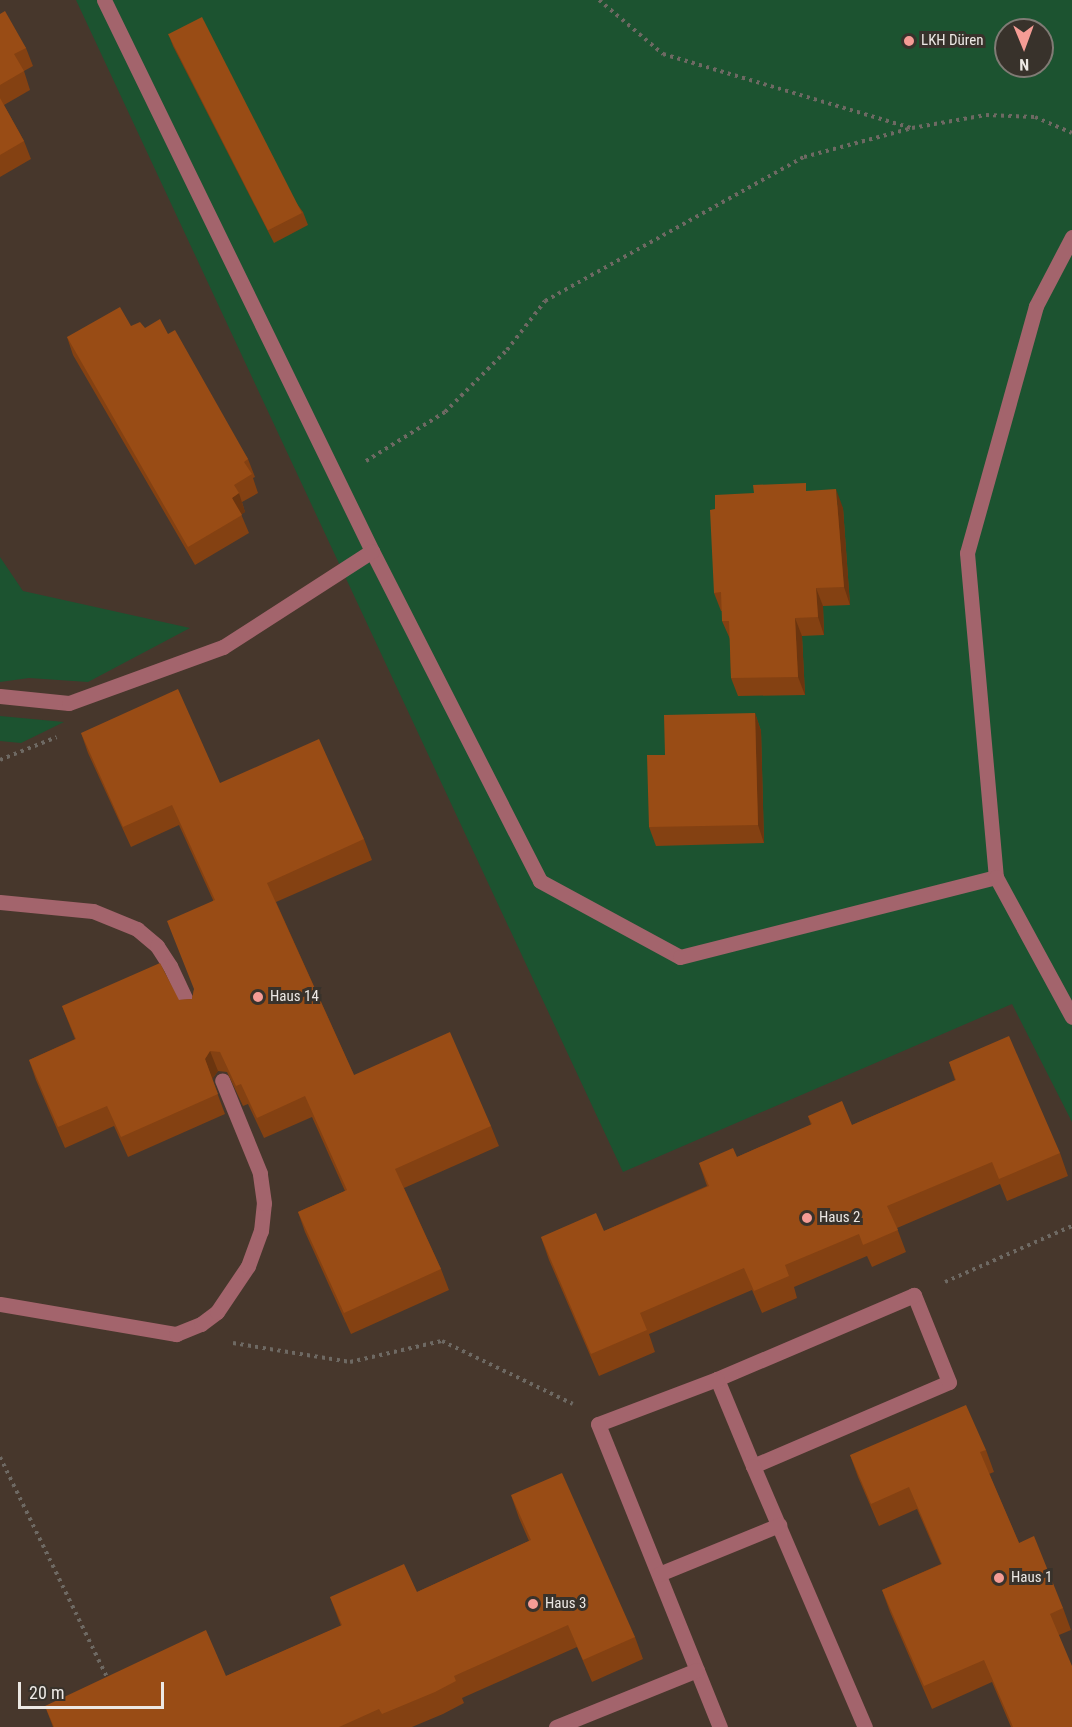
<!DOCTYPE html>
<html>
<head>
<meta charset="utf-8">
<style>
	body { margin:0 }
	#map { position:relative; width:1072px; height:1727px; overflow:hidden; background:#38322b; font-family:"Roboto Condensed",sans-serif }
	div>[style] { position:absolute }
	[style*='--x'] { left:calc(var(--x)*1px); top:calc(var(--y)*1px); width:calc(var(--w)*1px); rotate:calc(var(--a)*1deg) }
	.medical>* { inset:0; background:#47372c }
	.green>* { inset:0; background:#1c5330 }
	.path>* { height:4px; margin-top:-2px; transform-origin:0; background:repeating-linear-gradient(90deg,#6e6963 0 3px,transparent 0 7.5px) }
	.minor>* { height:15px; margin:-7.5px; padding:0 7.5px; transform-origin:7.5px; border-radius:7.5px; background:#a3646c }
	.wall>* { inset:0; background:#844112 }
	.shaded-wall>* { inset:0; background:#6b350f }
	.building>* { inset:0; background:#994c15; transform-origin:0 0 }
	.dots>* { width:16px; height:16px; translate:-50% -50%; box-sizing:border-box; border:3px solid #38322b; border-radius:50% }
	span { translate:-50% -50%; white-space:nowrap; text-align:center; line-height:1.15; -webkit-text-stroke:6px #38322b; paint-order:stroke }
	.poi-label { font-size:15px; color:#ece8e4 }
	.left { translate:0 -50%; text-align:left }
	.north { position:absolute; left:994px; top:18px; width:60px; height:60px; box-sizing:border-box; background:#38322b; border:2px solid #807b75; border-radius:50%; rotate:179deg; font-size:16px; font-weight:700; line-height:24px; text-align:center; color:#ece8e4 }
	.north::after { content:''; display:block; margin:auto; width:21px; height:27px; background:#f59c95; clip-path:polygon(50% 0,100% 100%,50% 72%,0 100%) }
	.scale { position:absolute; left:18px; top:1682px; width:146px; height:27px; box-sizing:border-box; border:3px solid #ece8e4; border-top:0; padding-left:8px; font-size:18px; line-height:21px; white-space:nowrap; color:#ece8e4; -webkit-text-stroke:4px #38322b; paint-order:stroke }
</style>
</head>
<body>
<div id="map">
	<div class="medical">
		<div style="clip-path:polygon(evenodd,0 0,1072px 0,1072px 1727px,0 1727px,0 0,1006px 30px,1042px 30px,1042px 66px,1006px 66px,1006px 30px)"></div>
	</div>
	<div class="green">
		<div style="clip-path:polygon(evenodd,76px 0,1072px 0,1072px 1122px,1012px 1004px,623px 1172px,76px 0,1006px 30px,1042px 30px,1042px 66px,1006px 66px,1006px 30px)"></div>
		<div style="clip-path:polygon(0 557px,23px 591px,190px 628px,88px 682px,29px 678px,0 682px)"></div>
		<div style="clip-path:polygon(0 716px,64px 722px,21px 743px,0 741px)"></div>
	</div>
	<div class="path">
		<div style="--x:599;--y:0;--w:84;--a:40.2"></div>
		<div style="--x:663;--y:54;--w:259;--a:16.6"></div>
		<div style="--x:366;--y:461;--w:93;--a:-31.8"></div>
		<div style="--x:445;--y:412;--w:88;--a:-45"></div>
		<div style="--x:507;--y:350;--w:62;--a:-52.2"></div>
		<div style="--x:545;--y:301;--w:296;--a:-29.1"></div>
		<div style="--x:804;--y:157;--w:112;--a:-15"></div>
		<div style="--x:912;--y:128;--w:75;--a:-10"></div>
		<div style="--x:986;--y:115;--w:49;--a:2.3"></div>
		<div style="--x:1035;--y:117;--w:40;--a:23.4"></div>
		<div style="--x:0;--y:760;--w:61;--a:-22"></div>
		<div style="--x:945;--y:1282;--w:139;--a:-23.8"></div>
		<div style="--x:233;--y:1343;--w:119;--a:9.2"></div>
		<div style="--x:350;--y:1362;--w:94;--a:-12.9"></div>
		<div style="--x:442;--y:1341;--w:145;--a:25.7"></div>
		<div style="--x:0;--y:1457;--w:249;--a:64.1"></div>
	</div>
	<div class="minor">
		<div style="--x:104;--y:0;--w:613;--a:64.06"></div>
		<div style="--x:372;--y:551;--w:370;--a:63"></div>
		<div style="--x:540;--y:881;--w:159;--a:28.5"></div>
		<div style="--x:680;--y:957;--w:326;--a:-14.2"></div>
		<div style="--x:1072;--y:237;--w:78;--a:117.6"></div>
		<div style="--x:1036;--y:306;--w:256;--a:105.6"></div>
		<div style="--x:967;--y:553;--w:325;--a:84.9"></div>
		<div style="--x:996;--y:877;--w:159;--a:61.5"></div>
		<div style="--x:0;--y:696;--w:69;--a:5.8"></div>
		<div style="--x:69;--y:703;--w:164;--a:-20"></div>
		<div style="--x:223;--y:647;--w:177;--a:-32.8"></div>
		<div style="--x:0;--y:902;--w:93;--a:5.5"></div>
		<div style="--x:93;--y:911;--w:48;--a:22.2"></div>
		<div style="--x:137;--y:929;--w:26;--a:40"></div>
		<div style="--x:157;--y:946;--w:24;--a:57"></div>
		<div style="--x:170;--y:966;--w:52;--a:64.9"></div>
		<div style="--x:0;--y:1304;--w:179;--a:9.7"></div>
		<div style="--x:176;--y:1334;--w:27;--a:-22"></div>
		<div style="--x:201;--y:1324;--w:20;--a:-37"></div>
		<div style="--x:217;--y:1312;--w:55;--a:-56"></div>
		<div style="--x:248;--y:1266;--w:37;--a:-70"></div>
		<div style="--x:261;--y:1231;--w:28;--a:-84"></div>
		<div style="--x:264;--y:1203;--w:30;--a:-98"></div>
		<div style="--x:260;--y:1173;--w:100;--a:-112.2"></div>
		<div style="--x:717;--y:1379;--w:94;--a:67.5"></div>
		<div style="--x:753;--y:1466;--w:213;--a:-23.2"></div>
		<div style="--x:949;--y:1382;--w:94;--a:-111.9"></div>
		<div style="--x:914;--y:1295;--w:214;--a:156.9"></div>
		<div style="--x:717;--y:1379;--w:127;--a:159.3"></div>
		<div style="--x:598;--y:1424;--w:327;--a:68.1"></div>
		<div style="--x:753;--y:1466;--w:284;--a:66.8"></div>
		<div style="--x:659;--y:1574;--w:130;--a:-22.2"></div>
		<div style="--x:556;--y:1727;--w:152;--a:-22"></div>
	</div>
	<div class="wall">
		<div style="clip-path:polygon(0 14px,26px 48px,33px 66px,24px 71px,30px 90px,4px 105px,24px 141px,31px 159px,0 177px)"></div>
		<div style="clip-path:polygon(168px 33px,303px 212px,308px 225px,274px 243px,173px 46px)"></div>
		<div style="clip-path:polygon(131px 326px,145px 328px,168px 334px,248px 459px,255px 477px,253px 478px,258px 493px,242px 502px,245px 512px,241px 514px,249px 533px,195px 565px,73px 355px,67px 337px)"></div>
		<div style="clip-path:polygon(809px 491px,843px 508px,850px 605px,823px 606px,824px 635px,802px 636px,805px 695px,738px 696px,731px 678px,730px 639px,722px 621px,722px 611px,721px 611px,714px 593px,715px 509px)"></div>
		<div style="clip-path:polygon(755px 713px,761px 731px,764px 843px,656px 846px,649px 827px,665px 755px)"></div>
		<div style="clip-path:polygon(81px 733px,220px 783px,364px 839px,372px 860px,276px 902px,354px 1075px,491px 1126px,499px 1146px,404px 1188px,441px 1269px,449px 1290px,351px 1334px,305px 1232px,298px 1212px,345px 1191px,312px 1117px,264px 1138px,248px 1104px,243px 1106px,227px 1072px,218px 1071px,212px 1079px,225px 1114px,128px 1157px,114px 1126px,65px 1148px,36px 1080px,29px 1060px,75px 1039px,62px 1006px,179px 1000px,192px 999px,213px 900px,179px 825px,131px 847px,88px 753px)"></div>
		<div style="clip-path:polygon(949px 1062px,1060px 1153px,1068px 1176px,1007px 1201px,1000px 1184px,897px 1228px,906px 1252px,872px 1267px,867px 1256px,794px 1287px,797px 1298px,762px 1313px,752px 1290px,649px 1334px,655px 1352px,599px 1376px,549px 1260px,541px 1237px,604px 1231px,707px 1186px,699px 1163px,737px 1157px,811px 1125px,808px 1116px,852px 1125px,955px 1080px)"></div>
		<div style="clip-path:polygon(986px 1450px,994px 1472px,989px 1474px,1019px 1543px,1063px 1608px,1071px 1630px,1059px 1635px,1072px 1727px,1011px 1727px,992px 1682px,932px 1709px,890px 1612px,882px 1590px,941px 1564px,917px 1509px,879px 1526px,858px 1477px,850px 1455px)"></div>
		<div style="clip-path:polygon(511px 1495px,635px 1637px,643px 1659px,592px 1682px,577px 1647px,462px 1698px,464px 1703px,443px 1714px,412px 1727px,53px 1727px,45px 1706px,226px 1676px,341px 1626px,330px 1597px,417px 1592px,529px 1541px,519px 1518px)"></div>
	</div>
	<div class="shaded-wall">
		<div style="clip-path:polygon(836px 489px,843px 508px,850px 605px,844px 587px)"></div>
		<div style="clip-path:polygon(239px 493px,245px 512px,239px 516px,232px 498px)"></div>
		<div style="clip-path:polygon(816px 588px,823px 606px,824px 635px,818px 617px)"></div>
		<div style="clip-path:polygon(795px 618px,802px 636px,805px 695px,798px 677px)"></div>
		<div style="clip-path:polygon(755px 713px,761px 731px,764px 843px,758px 825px)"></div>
		<div style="clip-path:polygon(210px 1051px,218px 1071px,212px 1079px,205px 1059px)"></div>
	</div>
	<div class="building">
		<div style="clip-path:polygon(5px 11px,26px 48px,14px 54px,24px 71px,0 85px,0 14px)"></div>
		<div style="left:202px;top:17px;width:220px;height:38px;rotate:63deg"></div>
		<div style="clip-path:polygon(0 98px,24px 141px,0 155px)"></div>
		<div style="clip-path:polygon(120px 307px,131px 326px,140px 322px,145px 328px,160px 319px,168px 334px,175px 330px,248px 459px,244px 462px,252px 474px,234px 485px,239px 493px,232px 498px,242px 515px,188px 547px,67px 337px)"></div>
		<div style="clip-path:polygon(806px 483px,806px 491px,836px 489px,844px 587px,816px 588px,818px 617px,795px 618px,798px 677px,731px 678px,729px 621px,722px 621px,721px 592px,714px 593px,710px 510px,715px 509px,715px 495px,754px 493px,753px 485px)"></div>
		<div style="clip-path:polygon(178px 689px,220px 783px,319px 739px,364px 839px,267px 883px,354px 1075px,450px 1032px,491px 1126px,395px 1169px,441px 1269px,344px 1313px,298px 1212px,347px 1190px,305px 1096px,257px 1118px,241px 1084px,236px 1086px,220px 1052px,210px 1051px,205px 1059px,218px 1094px,121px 1137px,107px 1106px,58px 1127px,29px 1060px,76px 1039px,62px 1006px,160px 963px,179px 1000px,192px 999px,194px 989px,167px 921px,215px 900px,172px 805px,123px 827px,81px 733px)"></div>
		<div style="clip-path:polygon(755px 713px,758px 825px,649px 827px,647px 755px,665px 755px,664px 715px)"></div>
		<div style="clip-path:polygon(1009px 1036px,1060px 1153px,999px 1179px,992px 1162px,887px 1206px,898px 1230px,863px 1245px,859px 1234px,785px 1265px,789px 1276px,754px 1291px,744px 1268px,640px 1313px,647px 1330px,591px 1354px,541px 1237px,596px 1213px,604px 1231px,709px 1186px,699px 1163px,733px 1148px,737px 1157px,812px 1124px,808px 1116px,842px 1101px,852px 1125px,956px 1080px,949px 1062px)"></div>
		<div style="clip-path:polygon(966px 1405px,986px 1450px,980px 1452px,1019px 1543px,1034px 1536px,1063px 1608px,1050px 1614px,1072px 1666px,1072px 1727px,1013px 1727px,984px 1660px,924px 1686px,882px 1590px,942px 1564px,909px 1487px,871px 1504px,850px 1455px)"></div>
		<div style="clip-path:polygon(562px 1473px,635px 1637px,583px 1660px,568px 1625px,454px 1676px,456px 1681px,435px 1692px,382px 1714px,379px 1709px,339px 1727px,54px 1727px,45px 1706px,206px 1630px,226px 1676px,342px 1625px,330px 1597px,404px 1564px,417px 1592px,531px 1540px,511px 1495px)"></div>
	</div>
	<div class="dots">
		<div style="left:909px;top:41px;background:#f59c95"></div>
		<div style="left:258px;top:997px;background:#f59c95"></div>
		<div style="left:807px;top:1218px;background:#f59c95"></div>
		<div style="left:999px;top:1578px;background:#f59c95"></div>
		<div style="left:533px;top:1604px;background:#f59c95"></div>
	</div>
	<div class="poi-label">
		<span class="left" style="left:921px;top:41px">LKH Düren</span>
		<span class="left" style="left:270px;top:997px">Haus 14</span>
		<span class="left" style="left:819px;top:1218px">Haus 2</span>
		<span class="left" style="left:1011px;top:1578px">Haus 1</span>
		<span class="left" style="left:545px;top:1604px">Haus 3</span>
	</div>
	<div class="north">N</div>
	<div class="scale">20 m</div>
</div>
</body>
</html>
